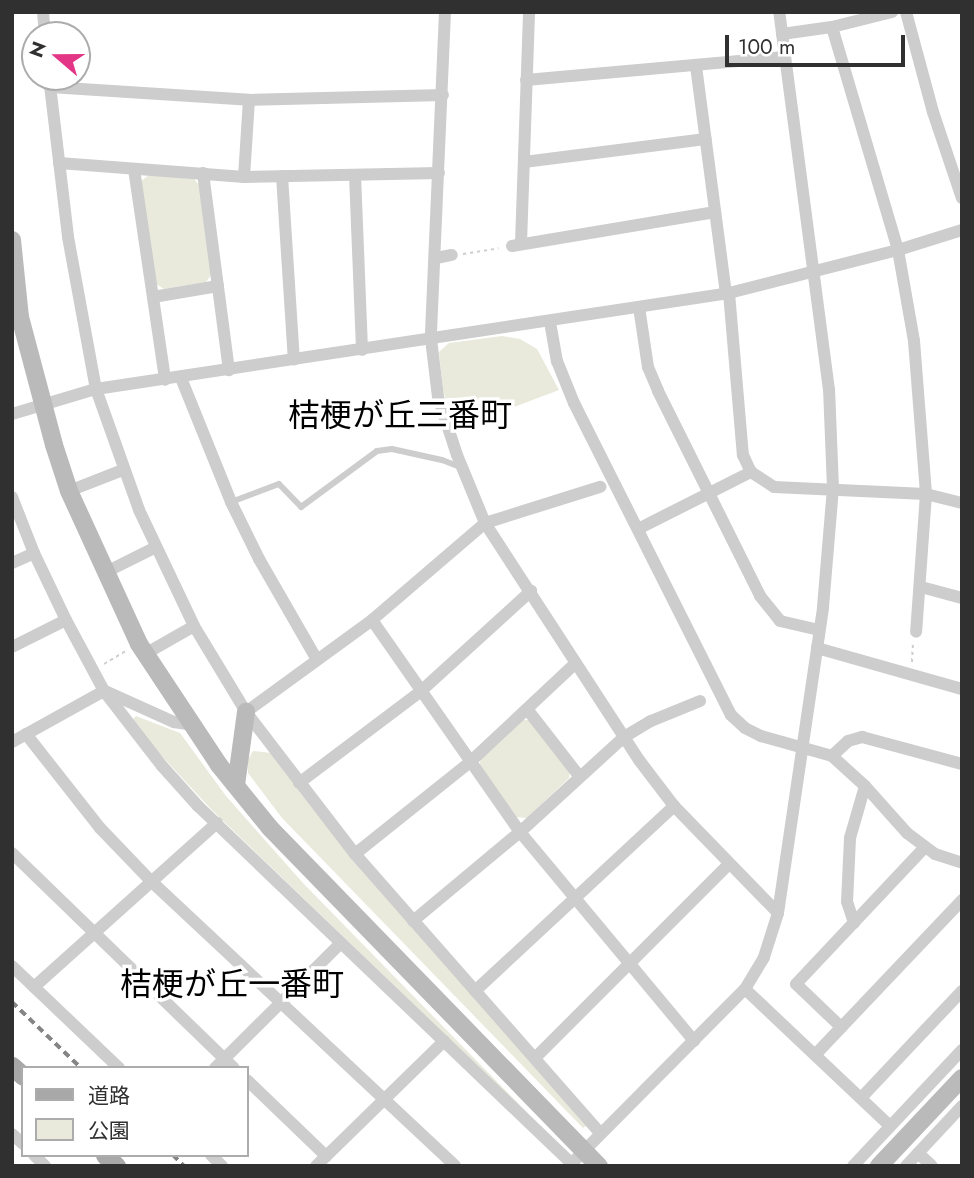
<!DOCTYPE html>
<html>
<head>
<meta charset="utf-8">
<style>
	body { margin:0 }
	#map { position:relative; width:974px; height:1178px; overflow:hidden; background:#fff; font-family:Jost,"Noto Sans JP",sans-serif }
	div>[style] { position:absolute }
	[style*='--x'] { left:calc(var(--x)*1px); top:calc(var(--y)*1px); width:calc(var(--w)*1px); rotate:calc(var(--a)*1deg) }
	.green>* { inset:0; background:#e9eadc }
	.path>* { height:2px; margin-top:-1px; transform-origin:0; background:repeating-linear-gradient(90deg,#cdcdcd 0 3.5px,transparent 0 7px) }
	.lane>* { height:6px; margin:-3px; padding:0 3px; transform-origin:3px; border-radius:3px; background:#cdcdcd }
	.street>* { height:12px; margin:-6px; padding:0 6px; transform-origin:6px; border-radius:6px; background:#cdcdcd }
	.secondary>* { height:18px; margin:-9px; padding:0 9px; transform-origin:9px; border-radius:9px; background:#bababa }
	.primary>* { height:19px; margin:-9.5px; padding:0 9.5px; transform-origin:9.5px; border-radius:9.5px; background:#a8a8a8 }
	.rail>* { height:3.5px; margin-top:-1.75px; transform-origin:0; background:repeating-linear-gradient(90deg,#858585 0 7px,transparent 0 12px) }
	span { translate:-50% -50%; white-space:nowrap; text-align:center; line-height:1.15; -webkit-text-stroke:7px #fff; paint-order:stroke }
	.quarter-label { font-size:32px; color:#000 }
	.frame { position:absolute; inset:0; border:14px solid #303030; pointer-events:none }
	.legend { position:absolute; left:21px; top:1066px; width:228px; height:91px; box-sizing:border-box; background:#fff; border:2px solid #acacac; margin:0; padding:9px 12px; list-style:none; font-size:21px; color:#303030 }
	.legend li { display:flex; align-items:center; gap:14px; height:35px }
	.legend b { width:35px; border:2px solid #acacac }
	.north { position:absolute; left:21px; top:21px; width:70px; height:70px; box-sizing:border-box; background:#fff; border:2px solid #acacac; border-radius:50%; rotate:290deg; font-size:19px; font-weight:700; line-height:28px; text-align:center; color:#303030 }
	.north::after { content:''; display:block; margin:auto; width:24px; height:32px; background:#e43686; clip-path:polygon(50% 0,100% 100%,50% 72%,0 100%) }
	.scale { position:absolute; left:725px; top:35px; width:180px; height:32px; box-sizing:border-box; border:4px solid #303030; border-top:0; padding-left:9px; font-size:21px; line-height:24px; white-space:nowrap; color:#303030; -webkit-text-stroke:5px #fff; paint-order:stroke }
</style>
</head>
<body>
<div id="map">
	<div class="green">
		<div style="clip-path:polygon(149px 175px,194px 179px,200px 186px,211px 275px,206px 282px,164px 289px,156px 284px,141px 181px)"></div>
		<div style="clip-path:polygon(502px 336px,520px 339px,537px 349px,559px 390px,453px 430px,443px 389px,439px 352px,449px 343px)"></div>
		<div style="clip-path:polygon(136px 716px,180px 733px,226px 796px,303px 883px,553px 1139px,211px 809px,157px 751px,133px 719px)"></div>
		<div style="clip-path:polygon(523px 720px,531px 720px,570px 771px,569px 778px,527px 818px,516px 817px,479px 766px,481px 759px)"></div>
		<div style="clip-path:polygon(253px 751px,271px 753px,586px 1126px,583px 1128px,282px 818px,248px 773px,248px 760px)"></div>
	</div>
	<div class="path">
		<div style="--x:463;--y:254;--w:36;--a:-9"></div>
		<div style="--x:912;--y:662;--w:19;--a:-87"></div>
		<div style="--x:104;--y:664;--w:26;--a:-31"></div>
	</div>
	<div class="lane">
		<div style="--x:231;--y:502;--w:51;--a:-20.6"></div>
		<div style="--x:279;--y:484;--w:32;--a:46"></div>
		<div style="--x:301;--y:507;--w:94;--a:-36.4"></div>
		<div style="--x:377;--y:451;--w:15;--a:-8"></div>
		<div style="--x:392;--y:449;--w:51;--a:12.4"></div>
		<div style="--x:442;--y:460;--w:19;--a:21"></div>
	</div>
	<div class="street">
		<div style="--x:43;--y:12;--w:23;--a:85"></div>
		<div style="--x:445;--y:12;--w:327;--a:92.5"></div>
		<div style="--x:431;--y:339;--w:58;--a:83.1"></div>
		<div style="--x:438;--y:397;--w:61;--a:71.9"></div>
		<div style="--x:457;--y:455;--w:74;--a:67.6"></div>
		<div style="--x:485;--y:523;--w:283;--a:57"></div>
		<div style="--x:639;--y:760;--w:58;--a:52.7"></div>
		<div style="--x:674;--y:806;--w:149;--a:45.8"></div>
		<div style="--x:906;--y:12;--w:104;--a:74.9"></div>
		<div style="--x:933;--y:112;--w:91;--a:71.4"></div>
		<div style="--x:832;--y:27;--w:233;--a:73.5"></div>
		<div style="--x:898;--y:250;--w:92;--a:80"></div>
		<div style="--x:914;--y:341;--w:153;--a:85.5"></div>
		<div style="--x:926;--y:494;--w:138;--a:94.1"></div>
		<div style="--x:782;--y:34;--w:50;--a:-8"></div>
		<div style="--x:832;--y:27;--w:62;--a:-14"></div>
		<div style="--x:696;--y:66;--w:230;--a:82.5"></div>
		<div style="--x:49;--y:77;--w:161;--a:83.2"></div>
		<div style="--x:68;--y:237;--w:155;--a:79.6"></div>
		<div style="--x:96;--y:389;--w:128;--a:70.4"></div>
		<div style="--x:139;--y:510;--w:128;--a:64.6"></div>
		<div style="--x:194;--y:626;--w:100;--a:58.8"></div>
		<div style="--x:246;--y:712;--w:179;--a:52.5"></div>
		<div style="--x:355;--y:854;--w:371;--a:48.7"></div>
		<div style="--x:526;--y:80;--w:259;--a:-5.1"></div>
		<div style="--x:50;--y:87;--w:199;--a:3.7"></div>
		<div style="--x:249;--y:100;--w:194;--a:-1.5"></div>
		<div style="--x:524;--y:162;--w:183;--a:-7.2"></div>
		<div style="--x:59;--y:163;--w:186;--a:4.3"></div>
		<div style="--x:244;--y:177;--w:195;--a:-1.2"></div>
		<div style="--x:134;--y:169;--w:213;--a:81.6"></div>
		<div style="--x:203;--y:173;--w:199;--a:82.5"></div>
		<div style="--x:355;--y:175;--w:175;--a:87.7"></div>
		<div style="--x:282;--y:176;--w:184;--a:86.3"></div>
		<div style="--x:244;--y:177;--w:77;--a:-86.3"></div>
		<div style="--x:521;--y:243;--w:231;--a:-88"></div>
		<div style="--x:512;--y:246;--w:206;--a:-9.5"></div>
		<div style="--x:436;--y:258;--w:16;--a:-11"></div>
		<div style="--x:729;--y:293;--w:163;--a:85.1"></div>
		<div style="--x:743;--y:455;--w:19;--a:65"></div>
		<div style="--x:751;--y:472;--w:27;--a:33"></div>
		<div style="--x:774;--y:487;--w:152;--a:2.6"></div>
		<div style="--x:926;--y:494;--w:37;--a:14"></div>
		<div style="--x:153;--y:297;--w:66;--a:-9.6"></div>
		<div style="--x:639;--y:307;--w:61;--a:81.5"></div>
		<div style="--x:648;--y:367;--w:26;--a:67"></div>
		<div style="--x:658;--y:391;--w:229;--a:63.5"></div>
		<div style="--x:760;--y:596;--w:32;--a:51"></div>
		<div style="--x:780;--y:621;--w:40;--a:13"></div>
		<div style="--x:550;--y:322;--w:40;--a:80"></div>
		<div style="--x:557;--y:361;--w:45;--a:68"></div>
		<div style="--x:574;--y:403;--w:349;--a:63.3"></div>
		<div style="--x:731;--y:715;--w:19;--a:43"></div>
		<div style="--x:745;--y:728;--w:18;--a:27"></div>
		<div style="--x:761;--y:736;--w:74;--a:15.7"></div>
		<div style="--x:832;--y:756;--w:45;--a:42.3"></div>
		<div style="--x:865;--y:786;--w:63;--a:48.2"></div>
		<div style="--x:907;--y:833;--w:35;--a:37"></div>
		<div style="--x:935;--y:854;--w:28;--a:18"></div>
		<div style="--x:181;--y:378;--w:134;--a:68"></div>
		<div style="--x:231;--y:502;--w:64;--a:63.8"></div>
		<div style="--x:259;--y:559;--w:116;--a:60.1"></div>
		<div style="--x:12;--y:414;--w:88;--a:-16.6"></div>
		<div style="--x:96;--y:389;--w:640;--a:-8.62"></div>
		<div style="--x:729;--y:293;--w:174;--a:-14.3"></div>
		<div style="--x:898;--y:250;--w:67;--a:-17.4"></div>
		<div style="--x:69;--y:491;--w:58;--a:-21.3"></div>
		<div style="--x:12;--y:497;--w:60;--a:68.6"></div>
		<div style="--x:34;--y:553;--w:74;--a:64.5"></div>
		<div style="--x:66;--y:620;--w:81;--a:61.8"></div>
		<div style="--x:104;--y:691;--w:95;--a:52.3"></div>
		<div style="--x:162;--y:766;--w:54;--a:48"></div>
		<div style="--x:198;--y:806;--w:516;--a:43.74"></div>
		<div style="--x:638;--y:529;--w:127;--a:-26.8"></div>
		<div style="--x:12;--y:563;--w:24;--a:-24"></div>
		<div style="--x:104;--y:573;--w:58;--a:-26.6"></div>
		<div style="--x:921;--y:587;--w:42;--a:15"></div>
		<div style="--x:372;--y:620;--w:259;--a:55.1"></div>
		<div style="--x:520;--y:832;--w:272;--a:50.2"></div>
		<div style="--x:12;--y:647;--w:60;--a:-26.6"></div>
		<div style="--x:817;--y:648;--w:151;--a:15.8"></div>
		<div style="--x:145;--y:654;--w:56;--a:-29.7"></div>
		<div style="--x:105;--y:691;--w:76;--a:24.2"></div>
		<div style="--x:174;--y:722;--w:18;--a:9"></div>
		<div style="--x:527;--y:709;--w:86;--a:52.1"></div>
		<div style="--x:246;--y:712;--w:156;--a:-36.1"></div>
		<div style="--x:372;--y:620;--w:149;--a:-40.6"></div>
		<div style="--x:485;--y:523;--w:121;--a:-17.4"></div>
		<div style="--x:26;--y:734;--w:120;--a:51.8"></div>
		<div style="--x:100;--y:828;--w:75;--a:46.1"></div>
		<div style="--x:152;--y:882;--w:415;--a:43.1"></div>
		<div style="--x:12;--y:742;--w:105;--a:-29"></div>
		<div style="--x:832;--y:756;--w:22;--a:-43"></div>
		<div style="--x:848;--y:741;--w:15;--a:-16"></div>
		<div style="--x:862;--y:737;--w:104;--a:15.1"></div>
		<div style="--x:299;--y:783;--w:153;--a:-37"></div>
		<div style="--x:421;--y:691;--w:149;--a:-42.3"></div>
		<div style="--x:12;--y:853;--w:309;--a:44.1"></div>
		<div style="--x:355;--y:854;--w:146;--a:-38.6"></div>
		<div style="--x:469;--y:763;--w:146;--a:-43.1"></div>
		<div style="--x:413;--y:921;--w:139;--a:-39.8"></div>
		<div style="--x:520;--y:832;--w:141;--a:-42.4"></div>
		<div style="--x:624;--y:737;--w:31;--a:-31"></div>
		<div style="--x:651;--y:721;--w:53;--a:-22.2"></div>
		<div style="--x:854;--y:923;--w:22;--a:-108"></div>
		<div style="--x:847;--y:902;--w:64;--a:-87.3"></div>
		<div style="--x:850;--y:838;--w:54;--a:-73.9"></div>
		<div style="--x:12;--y:966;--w:148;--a:43.6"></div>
		<div style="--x:34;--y:987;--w:246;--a:-41.9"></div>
		<div style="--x:745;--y:989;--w:199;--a:43.4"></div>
		<div style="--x:475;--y:991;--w:272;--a:-42.9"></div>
		<div style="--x:841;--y:1027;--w:62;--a:-136.3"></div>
		<div style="--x:796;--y:984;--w:188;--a:-46.7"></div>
		<div style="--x:815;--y:1055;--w:214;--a:-46.5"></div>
		<div style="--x:535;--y:1058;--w:274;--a:-45"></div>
		<div style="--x:215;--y:1068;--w:177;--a:-44.8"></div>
		<div style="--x:247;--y:1080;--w:110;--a:43.9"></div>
		<div style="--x:861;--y:1098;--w:147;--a:-46.7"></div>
		<div style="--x:12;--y:1134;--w:15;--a:42"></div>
		<div style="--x:918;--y:1153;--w:19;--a:43"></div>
		<div style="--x:34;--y:1155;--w:16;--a:45"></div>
		<div style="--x:211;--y:1155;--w:16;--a:45"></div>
		<div style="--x:316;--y:1166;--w:179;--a:-44.3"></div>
		<div style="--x:569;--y:1166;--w:250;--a:-45.2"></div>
		<div style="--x:745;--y:989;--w:37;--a:-59"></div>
		<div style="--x:764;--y:957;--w:46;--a:-72.3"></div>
		<div style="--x:778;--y:913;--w:309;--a:-81.6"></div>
		<div style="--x:823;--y:607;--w:119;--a:-85.2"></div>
		<div style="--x:833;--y:488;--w:98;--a:-92.3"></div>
		<div style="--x:829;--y:390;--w:381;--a:-97.5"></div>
		<div style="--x:853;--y:1166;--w:159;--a:-46.8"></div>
		<div style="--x:906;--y:1166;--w:82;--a:-47"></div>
	</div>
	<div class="secondary">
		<div style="--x:12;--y:240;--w:77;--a:84.1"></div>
		<div style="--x:20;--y:317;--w:132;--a:75.1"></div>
		<div style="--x:54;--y:445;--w:48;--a:71.9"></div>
		<div style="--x:69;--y:491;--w:168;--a:65.4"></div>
		<div style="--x:139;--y:644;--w:145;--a:56.5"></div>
		<div style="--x:219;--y:765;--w:81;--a:51"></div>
		<div style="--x:270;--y:828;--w:472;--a:45.8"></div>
		<div style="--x:236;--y:785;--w:74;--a:-82.2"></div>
		<div style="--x:879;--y:1166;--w:121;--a:-46.7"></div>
	</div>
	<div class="primary">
		<div style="--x:12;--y:1066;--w:15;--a:42"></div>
		<div style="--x:105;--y:1155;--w:16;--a:45"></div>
	</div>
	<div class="rail">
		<div style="--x:12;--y:1002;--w:95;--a:43.7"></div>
		<div style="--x:173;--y:1155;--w:16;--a:45"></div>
	</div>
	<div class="quarter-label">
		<span style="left:400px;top:415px">桔梗が丘三番町</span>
		<span style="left:232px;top:984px">桔梗が丘一番町</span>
	</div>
	<div class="frame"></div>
	<ul class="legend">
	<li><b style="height:9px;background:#a8a8a8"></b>道路</li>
	<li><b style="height:19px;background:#e9eadc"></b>公園</li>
	</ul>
	<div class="north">N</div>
	<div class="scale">100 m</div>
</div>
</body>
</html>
